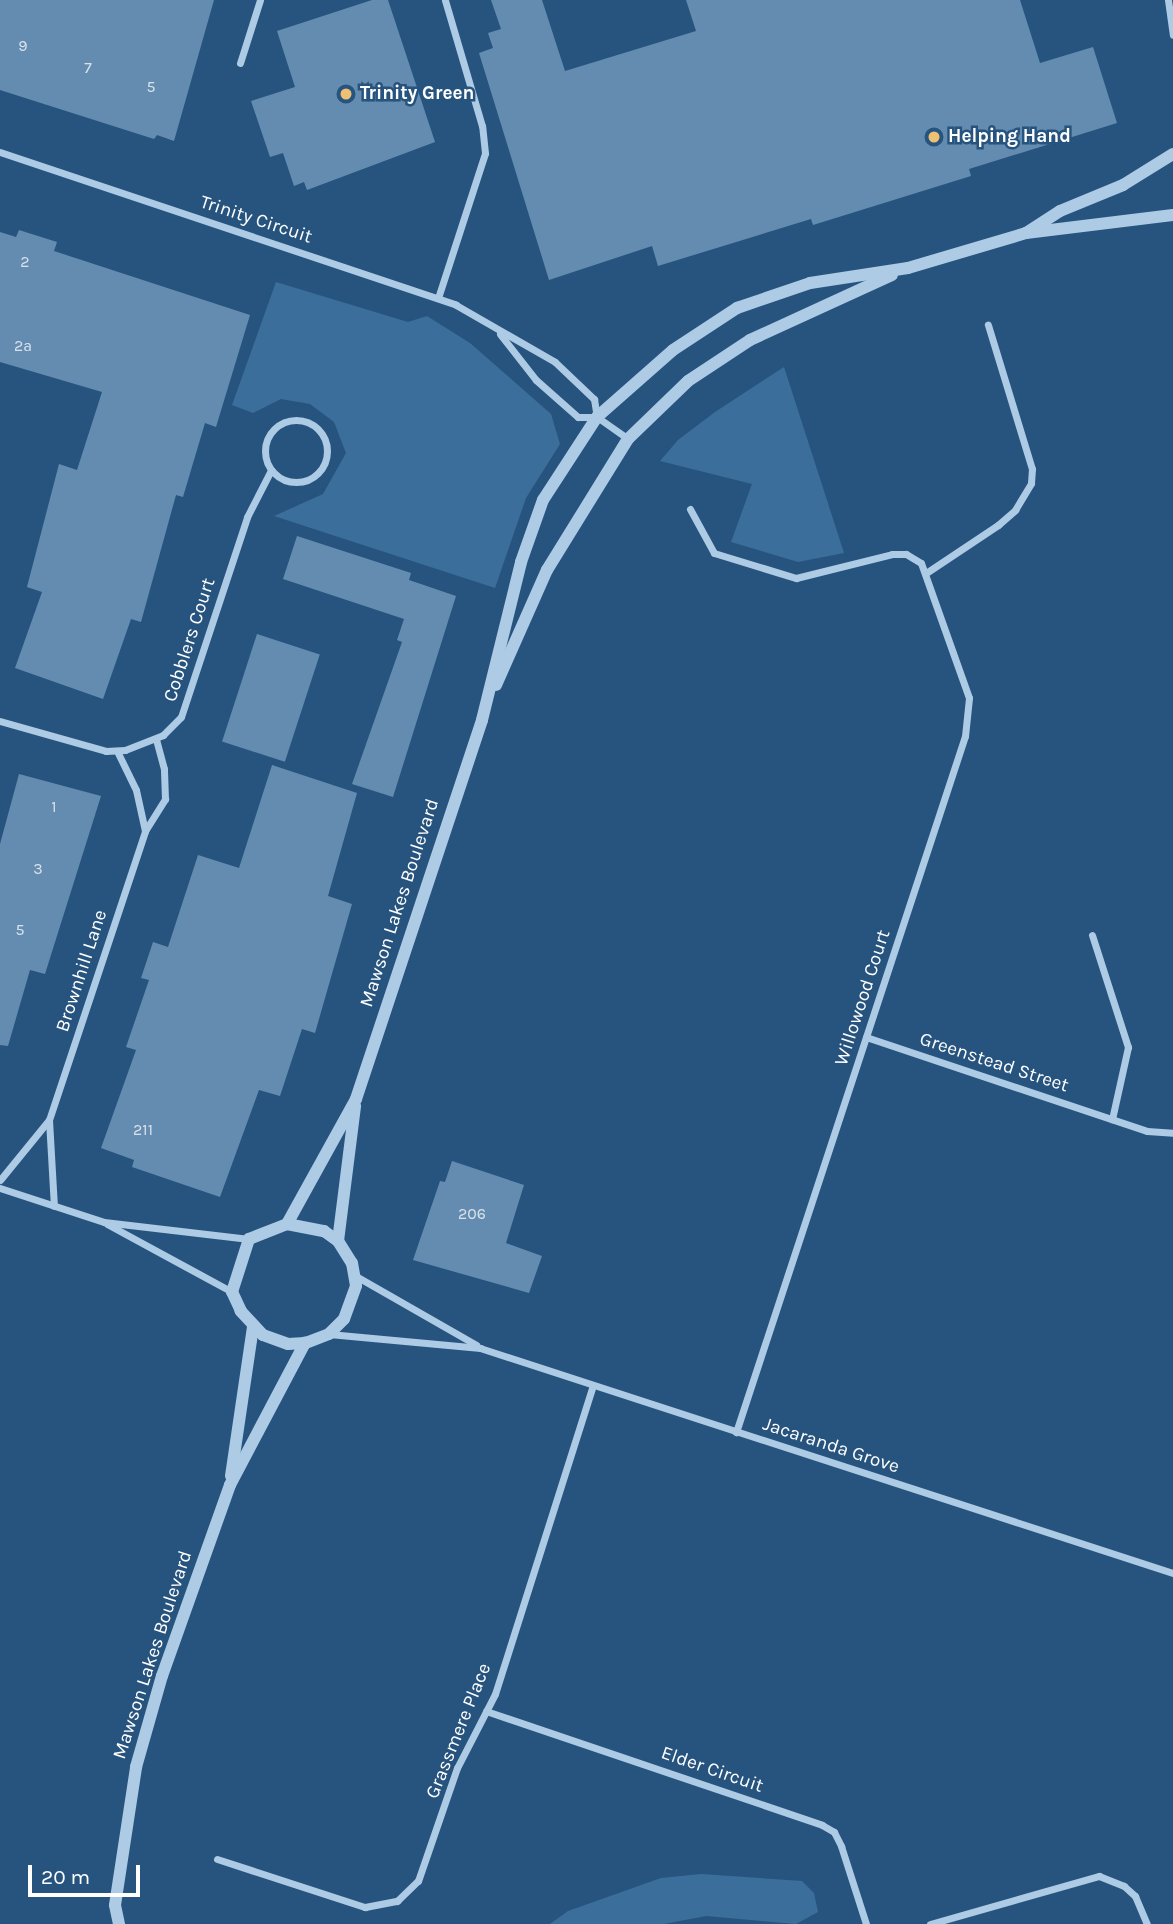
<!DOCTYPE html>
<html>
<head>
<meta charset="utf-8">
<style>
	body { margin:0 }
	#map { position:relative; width:1173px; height:1924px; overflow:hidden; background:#27547e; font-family:Karla,sans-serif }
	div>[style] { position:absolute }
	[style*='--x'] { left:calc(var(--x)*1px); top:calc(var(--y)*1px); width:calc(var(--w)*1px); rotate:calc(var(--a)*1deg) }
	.green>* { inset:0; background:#3b6e9b }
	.building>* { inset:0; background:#648cb0; transform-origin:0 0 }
	.minor>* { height:7px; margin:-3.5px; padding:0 3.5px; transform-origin:3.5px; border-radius:3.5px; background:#adcbe5 }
	.minor>.ring { margin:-3.5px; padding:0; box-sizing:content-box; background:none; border:7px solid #adcbe5; border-radius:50% }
	.tertiary>* { height:12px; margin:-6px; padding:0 6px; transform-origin:6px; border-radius:6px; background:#adcbe5 }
	.dots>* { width:19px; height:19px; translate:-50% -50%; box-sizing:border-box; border:4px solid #27547e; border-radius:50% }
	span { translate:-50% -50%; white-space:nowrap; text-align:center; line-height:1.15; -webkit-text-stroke:5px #27547e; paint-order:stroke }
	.number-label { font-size:16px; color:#d8e2eb }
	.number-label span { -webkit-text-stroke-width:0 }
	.poi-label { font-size:19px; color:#fff; font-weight:700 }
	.left { translate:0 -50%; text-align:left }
	.street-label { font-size:19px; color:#fff }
	.scale { position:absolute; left:28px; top:1865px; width:112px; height:32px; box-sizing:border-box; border:4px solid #fff; border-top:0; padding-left:9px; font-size:21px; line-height:24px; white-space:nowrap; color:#fff; -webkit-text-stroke:5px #27547e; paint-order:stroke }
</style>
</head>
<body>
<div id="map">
	<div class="green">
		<div style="clip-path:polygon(276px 282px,408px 322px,427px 316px,470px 343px,551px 414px,560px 444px,526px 498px,495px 588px,274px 516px,323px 494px,346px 453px,334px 422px,310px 404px,281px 399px,253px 413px,232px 405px)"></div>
		<div style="clip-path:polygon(784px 367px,844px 553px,798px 562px,731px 542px,752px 484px,660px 461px,678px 440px,715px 412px)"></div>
		<div style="clip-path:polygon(701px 1874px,802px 1881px,814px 1893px,818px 1912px,796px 1924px,706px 1916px,664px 1924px,550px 1924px,568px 1911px,661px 1878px)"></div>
	</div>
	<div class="building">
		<div style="clip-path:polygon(0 0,214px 0,174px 141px,157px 135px,154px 139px,0 90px)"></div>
		<div style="clip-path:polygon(372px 0,388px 0,435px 142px,307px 190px,304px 182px,294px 186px,283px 153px,270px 157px,251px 101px,295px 87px,277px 31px)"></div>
		<div style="clip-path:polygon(491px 0,542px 0,565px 71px,696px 31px,686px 0,1020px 0,1040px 63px,1093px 47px,1117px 123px,969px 169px,971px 176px,813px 225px,811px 219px,658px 266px,652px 246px,549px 280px,479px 53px,493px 48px,488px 33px,501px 29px)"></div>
		<div style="clip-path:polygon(19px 230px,57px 242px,54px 251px,250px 315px,216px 427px,205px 423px,183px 497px,176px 495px,141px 622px,131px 619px,103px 699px,15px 668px,42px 592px,27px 587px,59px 464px,77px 470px,102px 392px,0 362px,0 232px,16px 237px)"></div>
		<div style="clip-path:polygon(297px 536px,411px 573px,409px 580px,456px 596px,393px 797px,352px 784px,402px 642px,397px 640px,404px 619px,283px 579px)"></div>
		<div style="left:257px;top:634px;width:66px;height:113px;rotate:18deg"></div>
		<div style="clip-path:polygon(272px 765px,357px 793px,328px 896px,352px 904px,315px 1033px,302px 1029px,280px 1096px,259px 1090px,220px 1197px,132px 1167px,134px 1160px,101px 1148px,136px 1050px,126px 1047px,149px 980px,141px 978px,153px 942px,168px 947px,198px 855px,239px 868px)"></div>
		<div style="clip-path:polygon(19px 774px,101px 796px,45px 974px,30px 970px,8px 1046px,0 1045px,0 844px)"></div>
		<div style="clip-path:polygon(452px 1161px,524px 1185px,506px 1243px,542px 1256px,529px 1293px,413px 1260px,440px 1181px,445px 1182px)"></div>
	</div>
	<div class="minor">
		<div style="--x:1168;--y:0;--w:35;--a:82"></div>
		<div style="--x:240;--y:63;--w:66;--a:-72.4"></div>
		<div style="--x:0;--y:152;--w:481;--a:18.5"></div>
		<div style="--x:456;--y:305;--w:114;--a:29.9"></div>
		<div style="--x:555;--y:362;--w:54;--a:43.5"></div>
		<div style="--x:594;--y:399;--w:18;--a:81"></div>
		<div style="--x:438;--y:298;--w:152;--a:-72"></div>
		<div style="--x:485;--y:153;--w:27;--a:-96"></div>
		<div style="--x:482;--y:126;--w:131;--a:-106.4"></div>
		<div style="--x:500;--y:334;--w:58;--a:52"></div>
		<div style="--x:536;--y:380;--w:56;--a:41.4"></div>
		<div style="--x:578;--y:417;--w:19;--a:0"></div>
		<div style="--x:597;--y:417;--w:38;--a:35"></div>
		<div class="ring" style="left:265px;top:420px;width:55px;height:55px"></div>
		<div style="--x:690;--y:509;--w:50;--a:61.4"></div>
		<div style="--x:714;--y:553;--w:86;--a:17"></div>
		<div style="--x:796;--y:578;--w:99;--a:-14"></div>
		<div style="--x:892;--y:554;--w:14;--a:0"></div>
		<div style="--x:906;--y:554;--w:17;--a:31"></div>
		<div style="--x:921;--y:563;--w:143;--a:70.4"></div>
		<div style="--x:969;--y:698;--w:38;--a:96"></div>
		<div style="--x:965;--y:736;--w:733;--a:108.21"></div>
		<div style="--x:926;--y:573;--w:87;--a:-33.7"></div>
		<div style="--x:998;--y:525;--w:23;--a:-41"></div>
		<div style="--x:1015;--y:510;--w:31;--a:-59"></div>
		<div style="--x:1031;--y:483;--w:14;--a:-86"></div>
		<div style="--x:1032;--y:469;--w:151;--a:-107"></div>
		<div style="--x:0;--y:721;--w:110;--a:15.8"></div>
		<div style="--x:106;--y:751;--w:19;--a:-3"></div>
		<div style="--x:125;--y:750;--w:41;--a:-21.5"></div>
		<div style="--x:163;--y:735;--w:25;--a:-45"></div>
		<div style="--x:181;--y:717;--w:211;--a:-71.7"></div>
		<div style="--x:247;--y:517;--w:53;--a:-62.9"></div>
		<div style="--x:117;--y:751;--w:43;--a:64"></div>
		<div style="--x:136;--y:790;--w:42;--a:77.6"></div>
		<div style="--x:1092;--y:935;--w:118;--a:72.2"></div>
		<div style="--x:1128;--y:1047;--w:74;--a:102.5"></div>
		<div style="--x:866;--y:1037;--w:296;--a:18.5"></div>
		<div style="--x:1147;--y:1131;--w:26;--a:4"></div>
		<div style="--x:49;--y:1120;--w:86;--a:86.7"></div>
		<div style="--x:0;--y:1180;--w:77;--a:-50.8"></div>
		<div style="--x:49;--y:1120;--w:305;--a:-71.6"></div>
		<div style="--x:145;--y:831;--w:38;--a:-58"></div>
		<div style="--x:165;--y:799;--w:30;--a:-92"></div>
		<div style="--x:164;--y:769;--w:31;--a:-105"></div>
		<div style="--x:0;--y:1188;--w:109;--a:18.1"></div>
		<div style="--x:104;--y:1222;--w:146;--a:6.7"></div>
		<div style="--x:107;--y:1224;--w:142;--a:28.5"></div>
		<div style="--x:354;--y:1275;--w:141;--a:29.8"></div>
		<div style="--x:329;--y:1334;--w:152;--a:5.3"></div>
		<div style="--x:480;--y:1348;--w:729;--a:17.99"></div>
		<div style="--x:486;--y:1711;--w:355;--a:18.7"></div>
		<div style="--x:822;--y:1825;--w:14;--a:30"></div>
		<div style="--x:834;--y:1832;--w:16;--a:63"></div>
		<div style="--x:841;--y:1846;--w:82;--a:72.2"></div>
		<div style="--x:217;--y:1859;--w:156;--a:18"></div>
		<div style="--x:365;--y:1907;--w:33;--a:-11"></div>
		<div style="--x:397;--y:1901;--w:29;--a:-44"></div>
		<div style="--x:418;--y:1881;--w:120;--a:-71"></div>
		<div style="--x:457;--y:1768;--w:83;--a:-62.8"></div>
		<div style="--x:495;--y:1694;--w:324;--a:-72.4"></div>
		<div style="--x:930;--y:1924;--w:176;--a:-15.9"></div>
		<div style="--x:1099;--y:1876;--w:27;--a:22"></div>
		<div style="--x:1124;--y:1886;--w:15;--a:42"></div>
		<div style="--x:1135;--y:1896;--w:30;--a:67"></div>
	</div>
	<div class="tertiary">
		<div style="--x:1026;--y:233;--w:40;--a:-32.9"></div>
		<div style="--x:1060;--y:211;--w:68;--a:-22.4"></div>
		<div style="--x:1123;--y:185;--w:59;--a:-31.8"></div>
		<div style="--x:496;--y:685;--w:126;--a:-66.1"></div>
		<div style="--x:547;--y:570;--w:154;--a:-58.3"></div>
		<div style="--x:628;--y:439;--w:83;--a:-44"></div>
		<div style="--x:688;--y:381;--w:74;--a:-33.5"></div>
		<div style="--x:750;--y:340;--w:156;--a:-24.6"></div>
		<div style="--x:287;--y:1224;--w:143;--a:-61.1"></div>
		<div style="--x:356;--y:1099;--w:399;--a:-71.6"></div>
		<div style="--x:482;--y:720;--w:163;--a:-76.1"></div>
		<div style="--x:521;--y:562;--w:66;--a:-70.5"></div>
		<div style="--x:543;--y:500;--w:99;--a:-57"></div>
		<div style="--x:597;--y:417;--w:101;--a:-41.4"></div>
		<div style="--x:673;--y:350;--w:77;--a:-33.3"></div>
		<div style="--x:737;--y:308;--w:77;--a:-18.9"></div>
		<div style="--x:810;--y:283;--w:99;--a:-8.7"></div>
		<div style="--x:908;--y:268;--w:123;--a:-16.5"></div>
		<div style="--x:1026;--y:233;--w:148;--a:-7"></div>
		<div style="--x:287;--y:1224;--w:38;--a:11"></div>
		<div style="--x:324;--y:1231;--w:17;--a:36"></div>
		<div style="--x:338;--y:1241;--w:26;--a:58"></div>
		<div style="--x:352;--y:1263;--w:23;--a:80"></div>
		<div style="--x:356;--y:1286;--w:35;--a:110"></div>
		<div style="--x:344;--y:1319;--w:21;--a:135"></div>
		<div style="--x:329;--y:1334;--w:26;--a:159"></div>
		<div style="--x:305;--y:1343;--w:17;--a:177"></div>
		<div style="--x:288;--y:1344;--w:27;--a:-160"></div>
		<div style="--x:263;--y:1335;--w:33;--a:-133"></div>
		<div style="--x:241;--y:1311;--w:21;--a:-115"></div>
		<div style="--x:232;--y:1292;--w:56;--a:-72.2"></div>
		<div style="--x:249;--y:1239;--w:41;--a:-21.5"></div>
		<div style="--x:338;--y:1241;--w:136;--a:-82.8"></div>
		<div style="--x:231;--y:1476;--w:151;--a:-81.6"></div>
		<div style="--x:119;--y:1924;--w:19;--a:-102"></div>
		<div style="--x:115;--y:1905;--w:140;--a:-81.3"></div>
		<div style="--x:136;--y:1767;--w:95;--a:-74.1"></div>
		<div style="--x:162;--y:1676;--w:203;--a:-70.4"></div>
		<div style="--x:230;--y:1485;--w:161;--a:-62.2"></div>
	</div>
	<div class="dots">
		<div style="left:346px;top:94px;background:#edc073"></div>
		<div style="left:934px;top:137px;background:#edc073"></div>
	</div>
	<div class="number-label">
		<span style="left:23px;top:46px">9</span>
		<span style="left:88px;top:68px">7</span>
		<span style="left:151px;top:87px">5</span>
		<span style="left:25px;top:262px">2</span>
		<span style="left:23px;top:346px">2a</span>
		<span style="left:54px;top:807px">1</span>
		<span style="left:38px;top:869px">3</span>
		<span style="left:20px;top:930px">5</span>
		<span style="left:143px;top:1130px">211</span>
		<span style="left:472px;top:1214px">206</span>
	</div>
	<div class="poi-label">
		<span class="left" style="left:360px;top:94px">Trinity Green</span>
		<span class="left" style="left:948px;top:137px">Helping Hand</span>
	</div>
	<div class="street-label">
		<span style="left:256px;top:220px;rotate:18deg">Trinity Circuit</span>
		<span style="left:190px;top:640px;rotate:-72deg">Cobblers Court</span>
		<span style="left:400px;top:903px;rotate:-72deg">Mawson Lakes Boulevard</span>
		<span style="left:82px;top:971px;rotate:-72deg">Brownhill Lane</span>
		<span style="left:863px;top:998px;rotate:-72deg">Willowood Court</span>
		<span style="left:994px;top:1063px;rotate:18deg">Greenstead Street</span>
		<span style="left:831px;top:1446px;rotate:18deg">Jacaranda Grove</span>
		<span style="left:153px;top:1655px;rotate:-72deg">Mawson Lakes Boulevard</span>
		<span style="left:459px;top:1731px;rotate:-68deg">Grassmere Place</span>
		<span style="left:712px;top:1770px;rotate:19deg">Elder Circuit</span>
	</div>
	<div class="scale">20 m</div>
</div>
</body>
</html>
